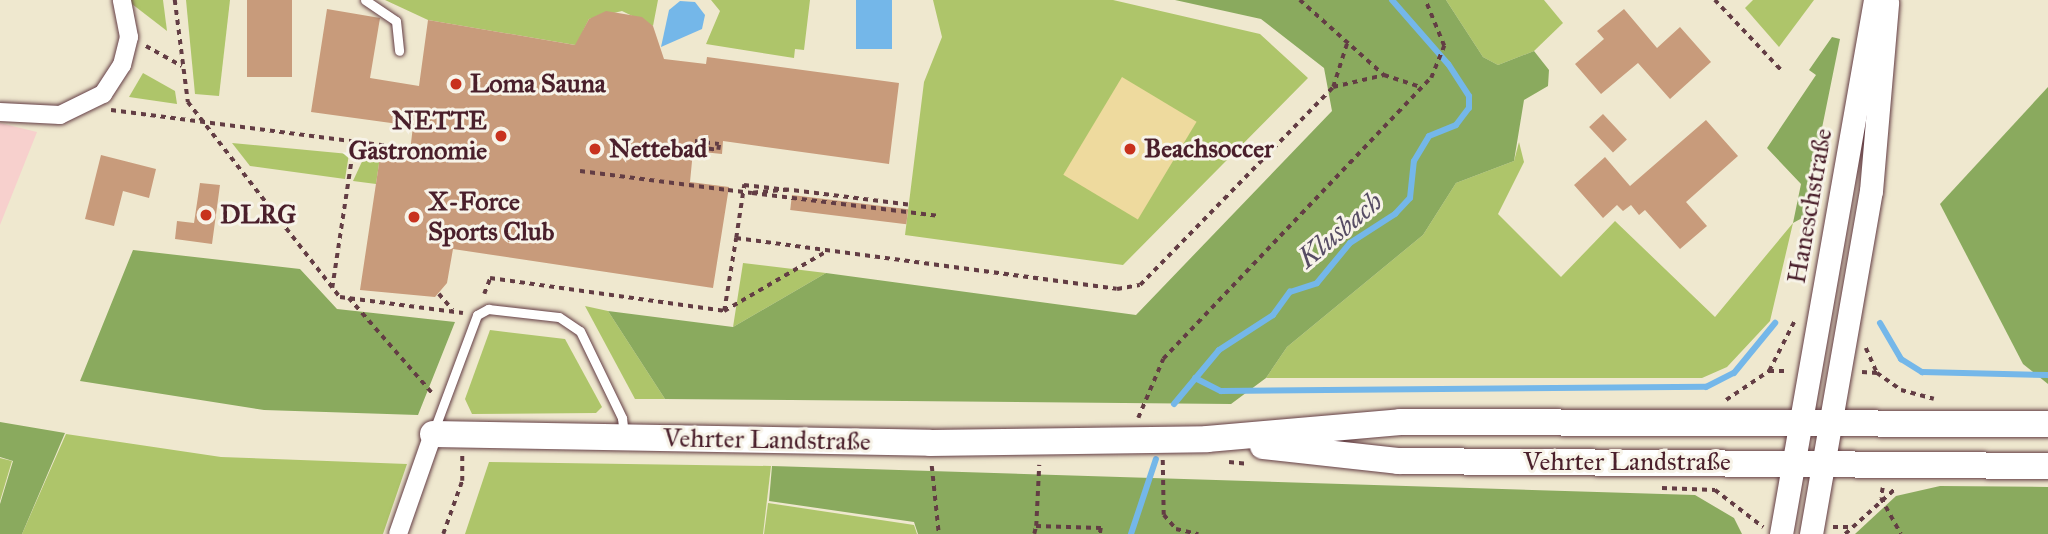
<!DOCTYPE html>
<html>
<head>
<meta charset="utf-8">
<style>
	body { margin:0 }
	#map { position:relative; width:2048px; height:534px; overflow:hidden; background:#efe8cf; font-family:"IM FELL Great Primer",serif }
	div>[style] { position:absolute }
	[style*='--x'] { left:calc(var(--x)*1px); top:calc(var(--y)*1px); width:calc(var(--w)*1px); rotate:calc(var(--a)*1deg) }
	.built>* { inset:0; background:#f7d0cd }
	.green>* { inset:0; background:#aec56a }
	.forest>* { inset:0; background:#8aaa5e }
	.sand>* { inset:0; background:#eeda9e; transform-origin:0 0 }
	.water>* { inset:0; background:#74b7e9; transform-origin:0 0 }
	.stream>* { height:6px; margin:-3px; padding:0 3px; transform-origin:3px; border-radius:3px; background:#74b7e9 }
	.building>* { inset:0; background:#c89b7b; transform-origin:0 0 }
	.path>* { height:3.5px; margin-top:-1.75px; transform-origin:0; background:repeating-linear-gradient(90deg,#633d44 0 5px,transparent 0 10px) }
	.roads { filter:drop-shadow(0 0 2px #633d44) drop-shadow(0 0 2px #633d44) }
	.service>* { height:9px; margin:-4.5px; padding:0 4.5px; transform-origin:4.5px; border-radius:4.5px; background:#fff }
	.minor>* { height:18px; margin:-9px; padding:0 9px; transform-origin:9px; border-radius:9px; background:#fff }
	.tertiary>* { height:23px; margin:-11.5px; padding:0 11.5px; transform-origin:11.5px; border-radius:11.5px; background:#fff }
	.secondary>* { height:26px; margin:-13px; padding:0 13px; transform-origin:13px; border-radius:13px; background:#fff }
	.path-bridge>* { height:3.5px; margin-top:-1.75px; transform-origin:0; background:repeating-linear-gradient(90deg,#633d44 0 5px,transparent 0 10px) }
	.dots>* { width:19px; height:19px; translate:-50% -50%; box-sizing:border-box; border:4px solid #f7f3e8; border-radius:50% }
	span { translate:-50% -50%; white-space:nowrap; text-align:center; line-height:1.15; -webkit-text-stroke:6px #f7f3e8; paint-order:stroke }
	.poi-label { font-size:26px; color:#4a1f2b; font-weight:700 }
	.left { translate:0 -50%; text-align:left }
	.right { translate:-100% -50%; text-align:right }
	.street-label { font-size:26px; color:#4a1f2b }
	.water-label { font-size:28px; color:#574d64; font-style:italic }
</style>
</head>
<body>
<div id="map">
	<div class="built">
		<div style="clip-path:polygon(0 123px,37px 132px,0 225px)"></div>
	</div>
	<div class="green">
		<div style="clip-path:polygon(130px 0,163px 0,167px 31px,132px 4px)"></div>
		<div style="clip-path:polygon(186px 0,230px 0,219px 96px,195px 94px)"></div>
		<div style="clip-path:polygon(385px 0,658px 0,653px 26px,622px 11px,589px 19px,583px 31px,587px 47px,428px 20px)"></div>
		<div style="clip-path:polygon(711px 0,810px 0,804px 50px,795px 49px,794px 58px,706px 44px,720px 11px)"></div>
		<div style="clip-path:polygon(933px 0,1113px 0,1260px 34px,1308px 78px,1123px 265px,905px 235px,924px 82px,942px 37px)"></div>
		<div style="clip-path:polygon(1446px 0,1544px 0,1563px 23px,1534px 51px,1498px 65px,1483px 57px)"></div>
		<div style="clip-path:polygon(1753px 0,1814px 0,1779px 47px,1745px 8px)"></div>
		<div style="clip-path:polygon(143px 73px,175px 91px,177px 104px,129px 97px)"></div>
		<div style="clip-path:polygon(1519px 142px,1524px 162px,1498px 214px,1561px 277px,1615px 221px,1715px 317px,1793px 223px,1770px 321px,1727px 367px,1702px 378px,1266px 378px,1287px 347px,1423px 235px,1456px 183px,1514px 161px)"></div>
		<div style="clip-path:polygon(232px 143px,349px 154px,345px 179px,250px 166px)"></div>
		<div style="clip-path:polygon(365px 155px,380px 157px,376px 184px,353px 181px)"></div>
		<div style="clip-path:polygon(743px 263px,826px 273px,733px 327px)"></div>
		<div style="clip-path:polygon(585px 306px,608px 311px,665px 399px,635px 399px)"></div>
		<div style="clip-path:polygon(490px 330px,565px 339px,602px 407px,596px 413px,472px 414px,465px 399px)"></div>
		<div style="clip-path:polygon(66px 434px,221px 457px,407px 464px,383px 534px,22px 534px)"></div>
		<div style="clip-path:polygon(0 458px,12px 461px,0 501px)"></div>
		<div style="clip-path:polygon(489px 462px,771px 466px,763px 534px,465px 534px)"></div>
		<div style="clip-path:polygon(768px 503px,914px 525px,917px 534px,764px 534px)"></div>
	</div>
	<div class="forest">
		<div style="clip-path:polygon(1175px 0,1446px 0,1483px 57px,1498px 65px,1534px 51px,1549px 70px,1548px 86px,1524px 100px,1514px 161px,1456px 183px,1423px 235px,1287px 347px,1266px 378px,1231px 404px,665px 399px,608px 311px,733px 327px,826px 273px,1136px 315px,1332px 111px,1324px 68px,1261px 19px)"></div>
		<div style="clip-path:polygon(1832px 37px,1840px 39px,1804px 217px,1793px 223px,1801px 184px,1767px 148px,1816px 75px,1809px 70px)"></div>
		<div style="clip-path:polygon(2048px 87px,2048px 384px,2023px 364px,1940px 204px)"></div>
		<div style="clip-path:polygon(133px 250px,300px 269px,337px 309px,455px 322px,418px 415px,264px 410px,80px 381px)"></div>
		<div style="clip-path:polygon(0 422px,65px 433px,22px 534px,0 534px,0 504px,13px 461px,0 457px)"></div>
		<div style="clip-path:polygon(772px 466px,1695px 495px,1734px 518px,1742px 534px,918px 534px,914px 522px,769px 501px)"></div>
		<div style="clip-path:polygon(1940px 486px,2048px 487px,2048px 534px,1855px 534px,1896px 496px)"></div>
	</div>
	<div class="sand">
		<div style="left:1122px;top:77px;width:87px;height:114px;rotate:31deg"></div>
	</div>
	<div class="water">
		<div style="left:856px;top:0;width:36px;height:49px"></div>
		<div style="clip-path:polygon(680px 1px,695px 2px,705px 15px,702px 29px,661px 47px,669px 10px)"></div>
	</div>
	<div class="stream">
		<div style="--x:1880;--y:323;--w:42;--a:59.7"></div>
		<div style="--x:1901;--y:359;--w:25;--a:32"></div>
		<div style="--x:1922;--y:372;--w:126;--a:1.4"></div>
		<div style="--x:1195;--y:378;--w:29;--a:27"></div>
		<div style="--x:1221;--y:391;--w:485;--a:-0.5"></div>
		<div style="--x:1706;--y:387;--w:31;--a:-27"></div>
		<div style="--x:1734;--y:373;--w:65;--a:-50.6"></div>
		<div style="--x:1174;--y:404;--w:70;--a:-50.2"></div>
		<div style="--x:1219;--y:350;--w:64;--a:-32.9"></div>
		<div style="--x:1273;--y:315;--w:29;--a:-54"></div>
		<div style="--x:1290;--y:292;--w:28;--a:-18"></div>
		<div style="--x:1317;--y:283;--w:52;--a:-50.5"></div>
		<div style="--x:1350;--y:243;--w:54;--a:-32.8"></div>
		<div style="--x:1395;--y:214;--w:22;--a:-47"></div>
		<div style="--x:1410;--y:198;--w:37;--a:-84"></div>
		<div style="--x:1414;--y:161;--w:29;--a:-59"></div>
		<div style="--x:1429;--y:136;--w:29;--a:-22"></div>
		<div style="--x:1456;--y:125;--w:21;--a:-53"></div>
		<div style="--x:1469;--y:108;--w:12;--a:-90"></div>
		<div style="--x:1469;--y:96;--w:38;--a:-123"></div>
		<div style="--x:1448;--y:64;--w:85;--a:-131.2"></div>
		<div style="--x:1131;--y:534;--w:79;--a:-71.6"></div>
	</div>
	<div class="building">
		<div style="left:247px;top:0;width:45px;height:77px"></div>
		<div style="clip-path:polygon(327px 9px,380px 18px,370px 78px,419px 86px,428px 20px,575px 45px,589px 19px,606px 11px,642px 17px,653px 26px,664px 59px,706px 64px,707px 57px,899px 83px,889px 164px,723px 141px,722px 154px,693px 151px,690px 182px,729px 187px,713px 288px,453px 249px,447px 283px,435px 297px,360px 290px,380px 157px,409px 160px,413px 126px,311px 112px)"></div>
		<div style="clip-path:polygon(1624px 9px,1657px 48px,1680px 27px,1711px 62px,1670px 99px,1638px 63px,1601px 94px,1575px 64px,1604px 39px,1597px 31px)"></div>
		<div style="left:1603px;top:114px;width:35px;height:19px;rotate:47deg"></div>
		<div style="clip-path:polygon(1706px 120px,1738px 156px,1686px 202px,1707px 226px,1680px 249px,1645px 210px,1639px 215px,1631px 205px,1623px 211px,1617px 205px,1603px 218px,1574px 185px,1605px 157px,1630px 186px)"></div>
		<div style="clip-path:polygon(101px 155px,156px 169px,149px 198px,123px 191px,114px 226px,85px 219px)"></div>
		<div style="clip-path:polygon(200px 183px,220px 185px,212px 244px,175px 239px,177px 221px,194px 223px)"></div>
		<div style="left:792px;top:195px;width:117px;height:15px;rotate:7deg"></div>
	</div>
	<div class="path">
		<div style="--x:175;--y:0;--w:103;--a:82.7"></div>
		<div style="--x:188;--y:102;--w:247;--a:52.1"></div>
		<div style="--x:340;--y:297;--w:124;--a:7.4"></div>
		<div style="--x:1300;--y:0;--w:113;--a:41.8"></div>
		<div style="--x:1384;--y:75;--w:39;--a:18"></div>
		<div style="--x:1715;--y:0;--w:99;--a:46.6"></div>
		<div style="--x:146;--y:46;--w:41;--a:29.1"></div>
		<div style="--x:1333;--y:87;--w:52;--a:-13.2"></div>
		<div style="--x:111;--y:110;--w:358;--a:7.4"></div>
		<div style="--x:695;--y:141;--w:24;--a:7"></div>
		<div style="--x:699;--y:147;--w:19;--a:9"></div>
		<div style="--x:718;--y:150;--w:6;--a:-81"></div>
		<div style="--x:417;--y:162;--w:6;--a:-81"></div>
		<div style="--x:418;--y:156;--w:31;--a:9"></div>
		<div style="--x:449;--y:161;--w:7;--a:-82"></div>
		<div style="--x:580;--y:171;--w:149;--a:7.3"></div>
		<div style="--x:908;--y:205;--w:121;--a:-172.9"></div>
		<div style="--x:788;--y:190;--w:36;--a:175"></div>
		<div style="--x:752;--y:193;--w:187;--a:7"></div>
		<div style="--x:736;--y:238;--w:54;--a:-81.4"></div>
		<div style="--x:744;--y:185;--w:44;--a:6.5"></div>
		<div style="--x:332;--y:288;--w:147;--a:-81.4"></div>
		<div style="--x:439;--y:294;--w:21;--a:49"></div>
		<div style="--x:484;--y:294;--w:17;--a:-69"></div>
		<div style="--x:490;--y:278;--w:236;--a:8"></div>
		<div style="--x:724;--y:311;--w:74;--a:-80.7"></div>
		<div style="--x:736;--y:238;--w:384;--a:7.6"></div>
		<div style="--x:1117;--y:289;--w:23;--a:-10"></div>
		<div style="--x:1140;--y:285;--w:277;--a:-45.7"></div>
		<div style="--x:1333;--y:87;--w:46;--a:-72.3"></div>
		<div style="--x:349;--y:298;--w:128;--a:48.8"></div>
		<div style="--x:724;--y:311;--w:119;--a:-30.2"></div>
		<div style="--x:1866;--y:348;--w:27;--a:66"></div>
		<div style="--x:1877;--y:373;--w:29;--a:35"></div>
		<div style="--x:1901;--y:390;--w:34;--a:15"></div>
		<div style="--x:1769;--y:371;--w:19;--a:0"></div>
		<div style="--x:1862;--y:372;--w:15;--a:4"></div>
		<div style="--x:1726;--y:400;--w:52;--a:-34"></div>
		<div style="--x:1769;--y:371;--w:55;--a:-63"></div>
		<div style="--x:1138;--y:418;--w:64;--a:-67"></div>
		<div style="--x:1163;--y:359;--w:388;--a:-46.4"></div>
		<div style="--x:1431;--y:78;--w:35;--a:-68"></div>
		<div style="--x:1444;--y:46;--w:50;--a:-112.4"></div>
		<div style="--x:1163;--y:460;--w:55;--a:89"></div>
		<div style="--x:1164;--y:515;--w:18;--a:49"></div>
		<div style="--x:1176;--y:529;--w:23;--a:13"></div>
		<div style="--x:1229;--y:462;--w:20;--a:6"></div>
		<div style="--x:932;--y:466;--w:68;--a:84.1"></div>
		<div style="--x:1662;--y:488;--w:53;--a:2.2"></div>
		<div style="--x:1715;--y:490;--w:61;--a:37.6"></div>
		<div style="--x:1883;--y:488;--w:10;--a:101"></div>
		<div style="--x:1881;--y:498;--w:41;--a:60.9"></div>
		<div style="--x:1036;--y:526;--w:61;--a:-87.2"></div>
		<div style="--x:1833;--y:527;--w:16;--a:0"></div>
		<div style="--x:443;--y:534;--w:56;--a:-70.3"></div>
		<div style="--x:462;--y:481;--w:26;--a:-90"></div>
		<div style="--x:1034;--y:534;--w:8;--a:-76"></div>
		<div style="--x:1036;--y:526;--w:65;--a:1.8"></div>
		<div style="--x:1101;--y:528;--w:6;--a:99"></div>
		<div style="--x:1845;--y:534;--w:67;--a:-42"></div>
	</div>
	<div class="roads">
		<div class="service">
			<div style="--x:365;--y:0;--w:37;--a:34"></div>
			<div style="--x:396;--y:21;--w:30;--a:84"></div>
			<div style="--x:434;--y:430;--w:123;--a:-69.5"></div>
			<div style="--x:477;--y:315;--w:13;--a:-29"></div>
			<div style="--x:488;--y:309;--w:71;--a:6.4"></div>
			<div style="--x:559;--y:317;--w:25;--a:34"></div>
			<div style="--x:580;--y:331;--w:97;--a:64.2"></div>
			<div style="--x:622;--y:418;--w:17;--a:83"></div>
		</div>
		<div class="minor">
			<div style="--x:0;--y:112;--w:60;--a:2.9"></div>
			<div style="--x:60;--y:115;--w:48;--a:-26"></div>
			<div style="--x:103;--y:94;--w:35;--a:-57"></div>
			<div style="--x:122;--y:65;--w:29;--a:-76"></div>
			<div style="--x:129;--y:37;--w:38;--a:-101"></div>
			<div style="--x:398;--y:534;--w:106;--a:-70.7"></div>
		</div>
		<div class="tertiary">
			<div style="--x:1781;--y:534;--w:542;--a:-80.02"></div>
			<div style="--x:1811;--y:534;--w:348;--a:-80.1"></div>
			<div style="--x:1871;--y:191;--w:189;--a:-85.1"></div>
		</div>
		<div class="secondary">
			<div style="--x:433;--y:434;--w:497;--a:1"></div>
			<div style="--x:930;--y:443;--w:277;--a:-0.8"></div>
			<div style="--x:1207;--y:439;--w:194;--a:-5"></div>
			<div style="--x:1400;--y:422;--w:648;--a:0.18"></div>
			<div style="--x:1263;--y:446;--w:136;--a:6.3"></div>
			<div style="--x:1398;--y:461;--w:650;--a:0.44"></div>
		</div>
	</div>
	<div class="path-bridge">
		<div style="--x:728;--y:190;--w:24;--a:7"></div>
	</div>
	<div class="dots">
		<div style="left:456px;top:84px;background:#c8321e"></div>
		<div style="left:501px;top:136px;background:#c8321e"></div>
		<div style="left:595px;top:149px;background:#c8321e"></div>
		<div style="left:1130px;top:149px;background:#c8321e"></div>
		<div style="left:206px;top:215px;background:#c8321e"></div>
		<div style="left:414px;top:217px;background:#c8321e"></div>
	</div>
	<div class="poi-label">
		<span class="left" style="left:470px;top:84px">Loma Sauna</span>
		<span class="right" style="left:487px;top:136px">NETTE<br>Gastronomie</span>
		<span class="left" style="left:609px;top:149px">Nettebad</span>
		<span class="left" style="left:1144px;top:149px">Beachsoccer</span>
		<span class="left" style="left:428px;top:217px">X-Force<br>Sports Club</span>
		<span class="left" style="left:220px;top:215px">DLRG</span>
	</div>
	<div class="street-label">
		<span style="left:1810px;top:206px;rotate:-80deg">Haneschstraße</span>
		<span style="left:767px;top:440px;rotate:1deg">Vehrter Landstraße</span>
		<span style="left:1627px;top:462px">Vehrter Landstraße</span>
	</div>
	<div class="water-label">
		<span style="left:1340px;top:230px;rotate:-40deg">Klusbach</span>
	</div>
</div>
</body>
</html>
